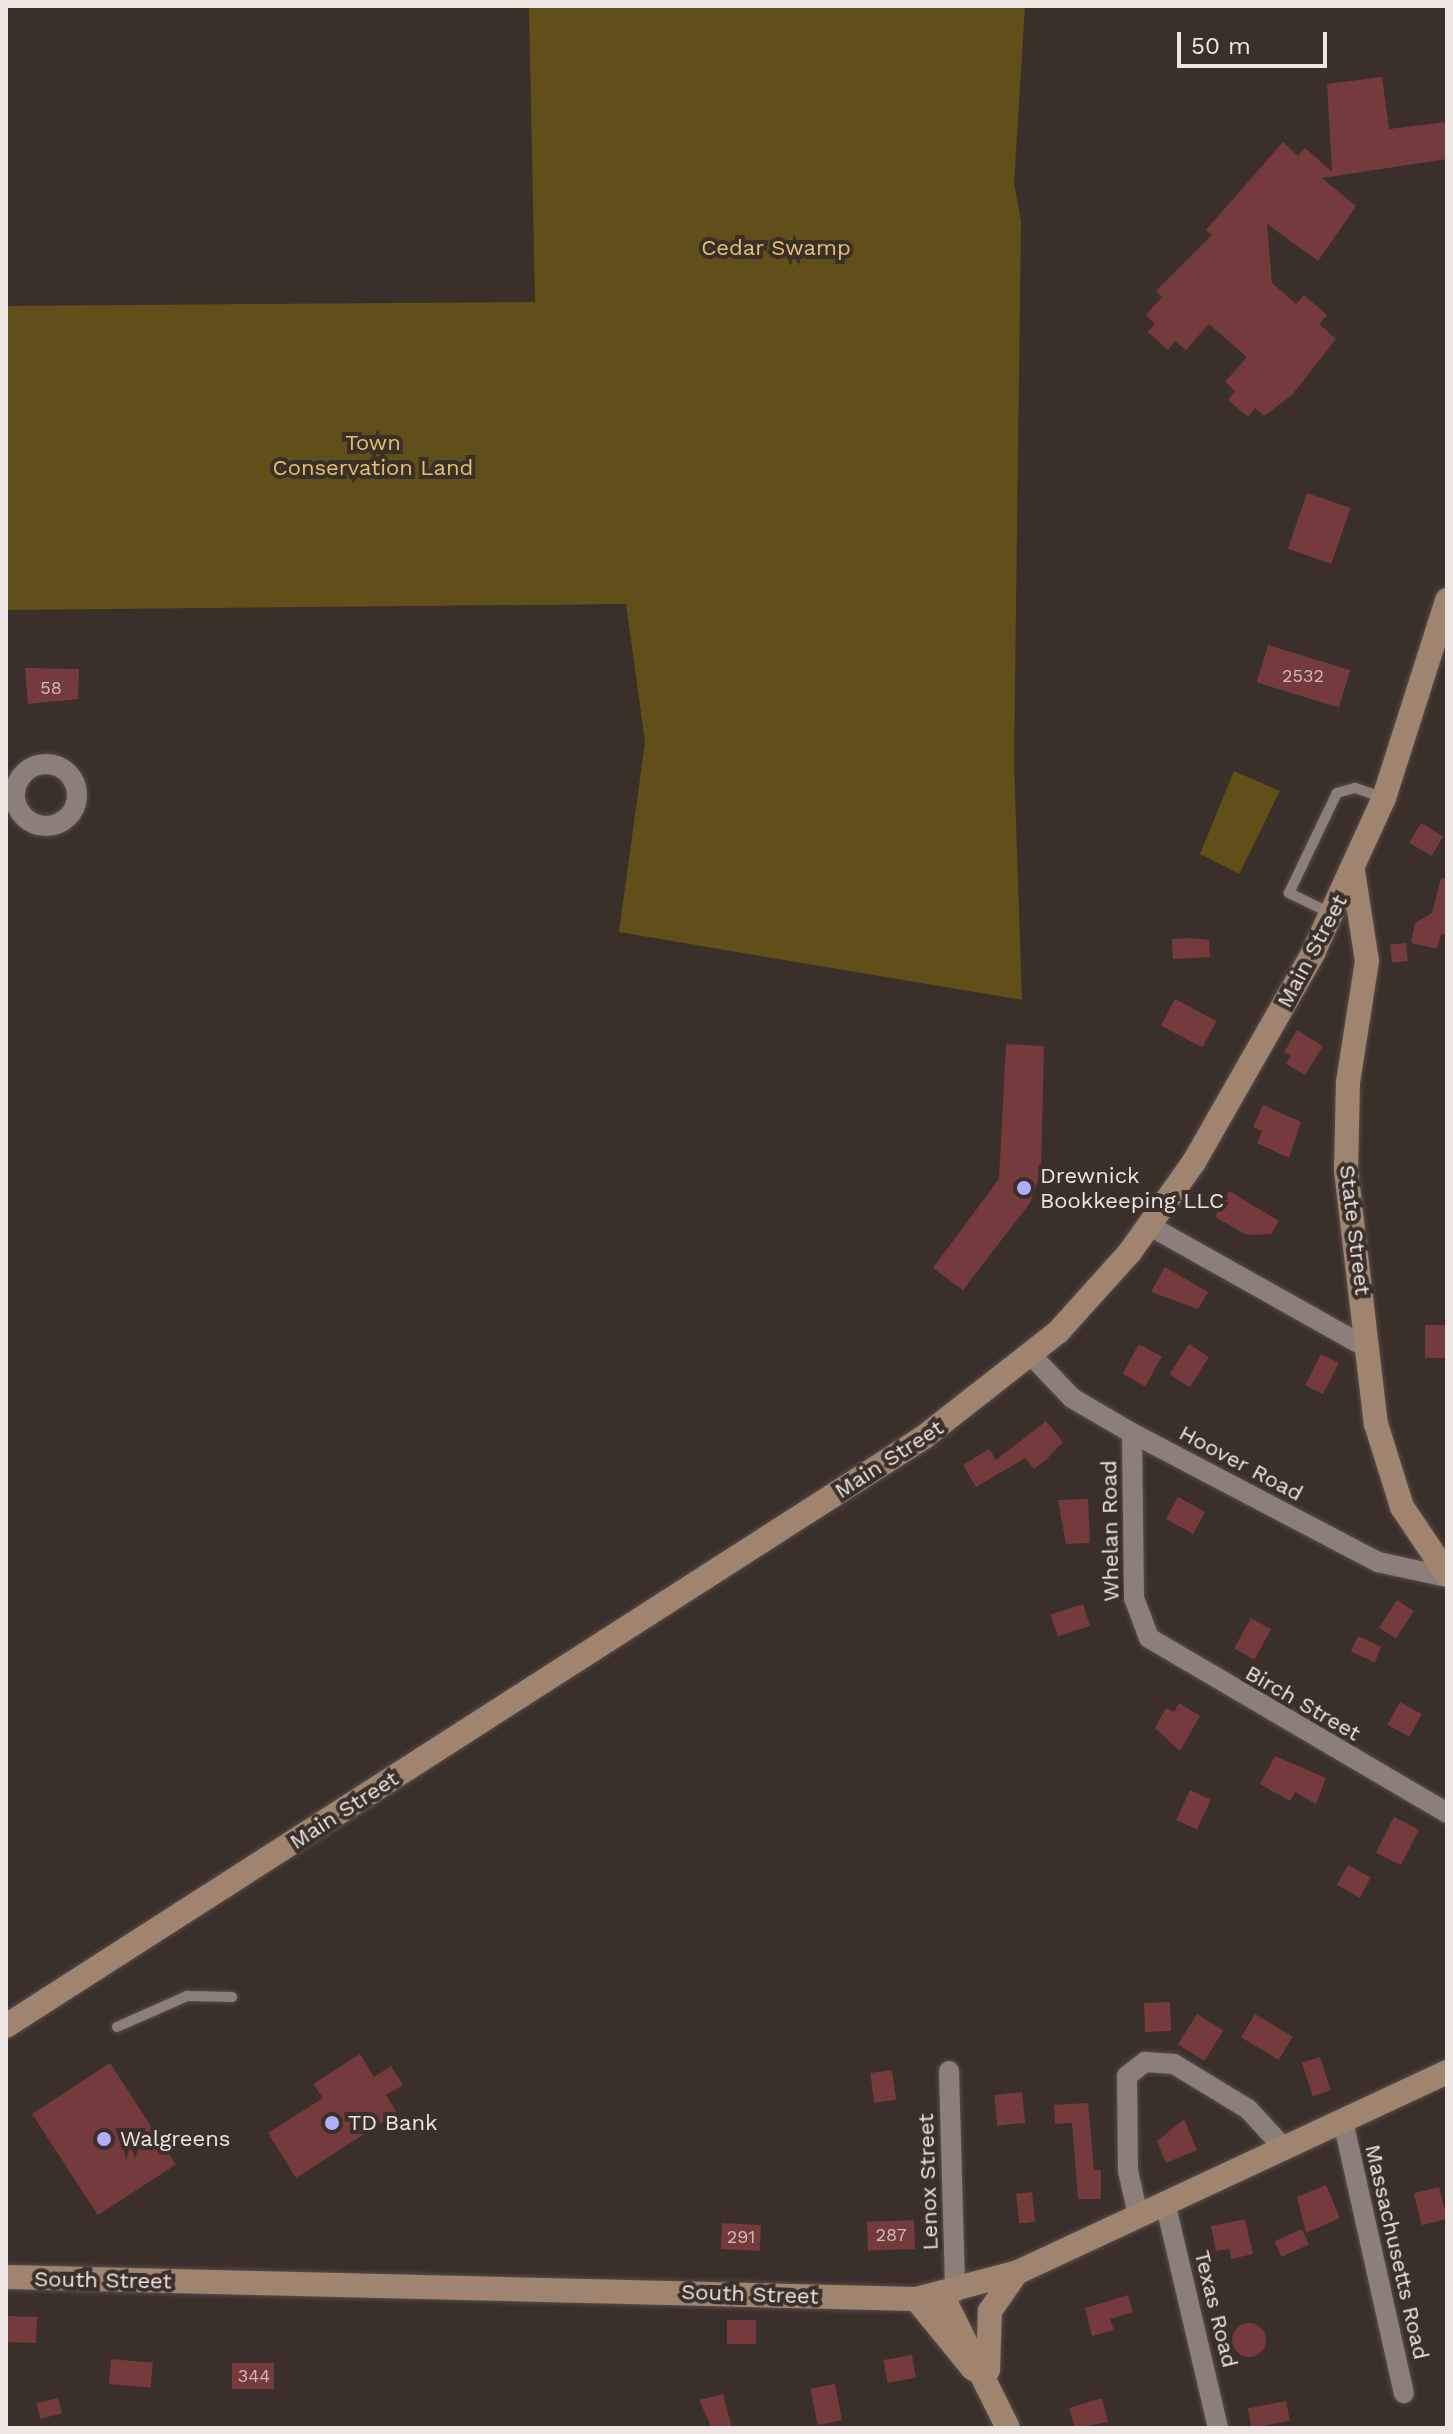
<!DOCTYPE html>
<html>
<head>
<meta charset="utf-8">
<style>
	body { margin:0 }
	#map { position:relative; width:1453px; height:2434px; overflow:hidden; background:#3b2f2a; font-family:"Work Sans",sans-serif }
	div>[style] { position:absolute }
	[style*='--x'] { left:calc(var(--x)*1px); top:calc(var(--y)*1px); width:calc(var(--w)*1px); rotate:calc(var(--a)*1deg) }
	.green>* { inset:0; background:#614f1a }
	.building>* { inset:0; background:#753a3b; transform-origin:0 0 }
	.round { border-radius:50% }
	.roads { filter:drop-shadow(0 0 2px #574d49) drop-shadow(0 0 2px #574d49) }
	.lane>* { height:10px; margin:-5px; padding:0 5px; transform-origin:5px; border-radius:5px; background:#8c7e78 }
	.street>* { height:20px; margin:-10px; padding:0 10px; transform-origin:10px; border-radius:10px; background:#8c7e78 }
	.street>.ring { margin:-10px; padding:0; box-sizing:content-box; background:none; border:20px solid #8c7e78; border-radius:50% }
	.secondary>* { height:24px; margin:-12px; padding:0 12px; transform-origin:12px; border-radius:12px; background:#9f856f }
	.dots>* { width:22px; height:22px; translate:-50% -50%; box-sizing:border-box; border:4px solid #3b2f2a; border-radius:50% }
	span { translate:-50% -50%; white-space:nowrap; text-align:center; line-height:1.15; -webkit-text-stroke:8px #3b2f2a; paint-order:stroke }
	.number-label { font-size:18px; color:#d0bbb9 }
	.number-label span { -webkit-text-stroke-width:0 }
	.park-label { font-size:22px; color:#e2c26b }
	.street-label { font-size:22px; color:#eee6e3 }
	.poi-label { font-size:22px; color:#eee6e3 }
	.left { translate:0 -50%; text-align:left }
	.frame { position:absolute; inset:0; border:8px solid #eee6e3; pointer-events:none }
	.scale { position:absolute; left:1177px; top:32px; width:150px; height:36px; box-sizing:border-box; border:4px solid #eee6e3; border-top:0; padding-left:10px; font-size:24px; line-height:28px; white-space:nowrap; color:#eee6e3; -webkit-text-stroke:6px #3b2f2a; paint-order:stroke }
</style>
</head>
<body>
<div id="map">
	<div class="green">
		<div style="clip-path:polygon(529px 6px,1025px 6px,1014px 184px,1021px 221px,1014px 761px,1022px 1000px,619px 932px,645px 742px,626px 604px,6px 610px,6px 306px,535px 302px)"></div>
		<div style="clip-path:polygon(1234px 771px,1280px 791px,1239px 874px,1200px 854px)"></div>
	</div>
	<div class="building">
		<div style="clip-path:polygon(1382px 77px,1389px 129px,1447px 122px,1447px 159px,1322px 178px,1356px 206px,1318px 261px,1267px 224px,1272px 283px,1296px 304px,1304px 295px,1327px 315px,1319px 324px,1336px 339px,1292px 395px,1264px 416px,1255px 408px,1248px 417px,1228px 400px,1235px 391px,1225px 382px,1247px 357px,1209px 324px,1186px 350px,1175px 341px,1168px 350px,1148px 332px,1155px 324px,1146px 315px,1162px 297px,1156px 291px,1212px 235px,1206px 230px,1283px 142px,1298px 156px,1305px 148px,1332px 172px,1327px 84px)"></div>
		<div style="left:1307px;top:493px;width:46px;height:59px;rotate:19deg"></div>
		<div style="left:1268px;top:645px;width:86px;height:39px;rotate:17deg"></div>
		<div style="clip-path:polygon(25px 668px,79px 669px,78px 699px,28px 704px)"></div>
		<div style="left:1421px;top:823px;width:26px;height:23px;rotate:31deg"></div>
		<div style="clip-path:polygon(1441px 878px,1447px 879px,1447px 935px,1441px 934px,1437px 949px,1411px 943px,1415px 923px,1432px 913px)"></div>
		<div style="clip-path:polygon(1190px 938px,1209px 940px,1210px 957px,1173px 959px,1172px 939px)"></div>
		<div style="left:1406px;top:943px;width:18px;height:16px;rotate:84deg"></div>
		<div style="left:1175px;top:999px;width:47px;height:30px;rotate:28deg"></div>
		<div style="clip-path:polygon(1297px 1030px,1323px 1046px,1305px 1075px,1286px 1064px,1291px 1056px,1284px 1052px)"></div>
		<div style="clip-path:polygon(1006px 1044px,1044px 1046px,1041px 1173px,1030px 1203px,963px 1290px,933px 1268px,999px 1179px)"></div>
		<div style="clip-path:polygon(1263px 1105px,1301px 1122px,1289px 1158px,1257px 1143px,1262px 1131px,1253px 1127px)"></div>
		<div style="clip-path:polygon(1229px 1191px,1279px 1221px,1271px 1234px,1247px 1235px,1215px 1217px)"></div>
		<div style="clip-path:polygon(1165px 1267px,1208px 1292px,1198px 1309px,1151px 1292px)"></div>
		<div style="left:1447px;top:1325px;width:33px;height:22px;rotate:90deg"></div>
		<div style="left:1139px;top:1344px;width:26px;height:34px;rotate:29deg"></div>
		<div style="left:1189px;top:1344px;width:24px;height:36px;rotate:33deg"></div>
		<div style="left:1321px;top:1354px;width:20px;height:35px;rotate:27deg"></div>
		<div style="clip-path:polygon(1046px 1421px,1063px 1442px,1046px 1460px,1034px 1469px,1025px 1458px,976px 1487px,963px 1465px,989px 1449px,996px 1460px)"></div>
		<div style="left:1178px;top:1497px;width:31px;height:25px;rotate:29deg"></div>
		<div style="clip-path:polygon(1088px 1499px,1090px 1543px,1066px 1544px,1058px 1500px)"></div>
		<div style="left:1397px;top:1600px;width:20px;height:33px;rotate:33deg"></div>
		<div style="left:1083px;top:1604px;width:23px;height:34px;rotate:72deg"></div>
		<div style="left:1251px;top:1618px;width:23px;height:35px;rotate:29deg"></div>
		<div style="left:1358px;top:1636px;width:26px;height:17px;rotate:25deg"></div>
		<div style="left:1400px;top:1702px;width:25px;height:26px;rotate:29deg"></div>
		<div style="clip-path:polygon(1179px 1703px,1200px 1716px,1180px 1751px,1155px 1728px,1166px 1708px,1174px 1712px)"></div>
		<div style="clip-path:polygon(1275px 1756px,1326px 1778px,1316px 1804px,1295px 1792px,1290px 1801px,1260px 1784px)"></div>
		<div style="left:1190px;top:1790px;width:23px;height:33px;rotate:25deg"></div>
		<div style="left:1394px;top:1817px;width:28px;height:40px;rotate:27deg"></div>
		<div style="left:1348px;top:1865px;width:26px;height:23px;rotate:29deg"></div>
		<div style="left:1170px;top:2002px;width:29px;height:26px;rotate:88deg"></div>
		<div style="left:1197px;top:2014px;width:31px;height:36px;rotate:32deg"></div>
		<div style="left:1255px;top:2014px;width:44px;height:27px;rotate:31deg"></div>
		<div style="clip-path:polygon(360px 2054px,374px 2077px,391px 2066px,403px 2085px,386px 2095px,397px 2113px,296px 2178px,268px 2133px,323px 2098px,313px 2084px)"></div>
		<div style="left:1320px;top:2057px;width:35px;height:19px;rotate:72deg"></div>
		<div style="left:110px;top:2063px;width:121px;height:93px;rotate:57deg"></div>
		<div style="left:892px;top:2070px;width:30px;height:22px;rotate:82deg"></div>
		<div style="left:1022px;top:2092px;width:31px;height:28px;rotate:84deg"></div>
		<div style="clip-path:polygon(1088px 2103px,1094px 2170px,1101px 2170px,1101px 2199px,1078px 2199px,1072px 2123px,1055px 2124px,1054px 2105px)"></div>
		<div style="clip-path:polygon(1184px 2119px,1197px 2150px,1166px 2163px,1157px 2141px)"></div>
		<div style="clip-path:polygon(1326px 2185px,1340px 2218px,1306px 2233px,1297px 2197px)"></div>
		<div style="left:1439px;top:2187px;width:33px;height:26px;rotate:76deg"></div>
		<div style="left:1032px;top:2192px;width:30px;height:16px;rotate:84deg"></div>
		<div style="clip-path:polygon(1245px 2219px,1253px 2254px,1231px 2259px,1229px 2249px,1216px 2251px,1211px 2226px)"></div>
		<div style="left:914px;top:2220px;width:29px;height:47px;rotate:88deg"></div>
		<div style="left:722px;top:2223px;width:39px;height:26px;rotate:3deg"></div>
		<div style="left:1302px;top:2229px;width:17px;height:30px;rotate:66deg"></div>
		<div style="clip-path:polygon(1128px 2295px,1133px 2312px,1110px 2319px,1114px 2330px,1092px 2336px,1085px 2308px)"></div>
		<div style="left:6px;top:2316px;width:31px;height:26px;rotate:2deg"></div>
		<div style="left:727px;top:2320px;width:29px;height:24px"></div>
		<div class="round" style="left:1232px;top:2323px;width:34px;height:34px"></div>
		<div style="left:912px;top:2355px;width:23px;height:29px;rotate:80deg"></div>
		<div style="left:111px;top:2359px;width:42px;height:25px;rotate:5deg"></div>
		<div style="left:232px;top:2363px;width:42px;height:26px"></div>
		<div style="left:835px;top:2384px;width:37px;height:25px;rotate:79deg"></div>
		<div style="clip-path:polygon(723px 2394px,732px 2428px,712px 2428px,699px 2400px)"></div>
		<div style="left:58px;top:2398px;width:16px;height:22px;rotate:76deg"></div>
		<div style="clip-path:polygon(1102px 2398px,1108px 2422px,1075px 2428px,1069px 2408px)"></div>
		<div style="left:1286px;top:2401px;width:20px;height:39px;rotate:79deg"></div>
	</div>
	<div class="roads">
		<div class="lane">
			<div style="--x:1330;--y:913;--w:46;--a:-154"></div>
			<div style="--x:1289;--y:893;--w:111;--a:-64.4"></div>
			<div style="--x:1337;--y:793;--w:19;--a:-16"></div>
			<div style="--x:1355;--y:788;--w:28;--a:18"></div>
			<div style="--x:117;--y:2027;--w:77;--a:-23.9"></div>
			<div style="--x:187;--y:1996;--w:45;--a:1.3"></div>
		</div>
		<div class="street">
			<div class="ring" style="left:15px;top:764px;width:42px;height:42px"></div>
			<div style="--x:1150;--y:1226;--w:251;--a:29.3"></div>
			<div style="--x:1032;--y:1356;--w:58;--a:46.4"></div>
			<div style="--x:1072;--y:1398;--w:69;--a:30.3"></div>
			<div style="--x:1132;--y:1433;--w:278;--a:27.7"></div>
			<div style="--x:1378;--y:1562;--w:71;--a:12.3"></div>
			<div style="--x:1132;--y:1433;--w:165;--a:89.3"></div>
			<div style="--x:1134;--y:1598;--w:43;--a:69.4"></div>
			<div style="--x:1149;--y:1638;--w:346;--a:30.4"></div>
			<div style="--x:949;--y:2071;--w:221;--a:88.4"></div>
			<div style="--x:1343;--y:2121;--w:279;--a:77.4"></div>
			<div style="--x:1165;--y:2202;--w:232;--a:76.8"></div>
			<div style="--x:1138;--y:2215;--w:45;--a:-102.8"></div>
			<div style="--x:1128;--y:2171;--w:95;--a:-90.6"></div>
			<div style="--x:1127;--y:2076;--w:23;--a:-38"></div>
			<div style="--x:1145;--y:2062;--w:29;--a:4"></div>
			<div style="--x:1174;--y:2064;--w:87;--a:31.3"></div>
			<div style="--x:1248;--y:2109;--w:52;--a:47.4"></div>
		</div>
		<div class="secondary">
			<div style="--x:1353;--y:871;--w:91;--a:81.2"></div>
			<div style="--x:1367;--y:961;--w:122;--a:98.9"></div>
			<div style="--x:1348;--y:1082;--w:88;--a:91.3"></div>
			<div style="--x:1346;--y:1170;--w:256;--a:83.3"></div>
			<div style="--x:1376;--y:1424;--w:87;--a:72.6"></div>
			<div style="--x:1402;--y:1507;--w:81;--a:56.1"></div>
			<div style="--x:6;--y:2026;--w:1091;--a:-32.68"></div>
			<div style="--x:924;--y:1437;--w:170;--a:-38.1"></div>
			<div style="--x:1058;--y:1332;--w:108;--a:-48"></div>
			<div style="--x:1130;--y:1252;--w:110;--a:-54.6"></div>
			<div style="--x:1194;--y:1162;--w:241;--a:-60.3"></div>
			<div style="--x:1313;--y:953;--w:170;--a:-65.4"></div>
			<div style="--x:1384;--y:798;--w:208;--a:-72.3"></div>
			<div style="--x:6;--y:2277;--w:910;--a:1.38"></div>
			<div style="--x:916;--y:2299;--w:106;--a:-14.8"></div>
			<div style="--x:1018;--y:2272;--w:473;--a:-25"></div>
			<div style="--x:942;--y:2295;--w:148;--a:63.6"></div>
			<div style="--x:916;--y:2299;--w:90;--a:50.8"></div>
			<div style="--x:988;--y:2370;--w:59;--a:-88.1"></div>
			<div style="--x:990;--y:2311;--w:47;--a:-55.3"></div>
		</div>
	</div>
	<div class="dots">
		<div style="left:1024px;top:1188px;background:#b0aefa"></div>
		<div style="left:332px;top:2123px;background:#b0aefa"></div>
		<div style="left:104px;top:2139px;background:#b0aefa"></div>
	</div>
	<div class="number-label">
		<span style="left:1303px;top:676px">2532</span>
		<span style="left:51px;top:688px">58</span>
		<span style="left:891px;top:2235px">287</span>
		<span style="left:741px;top:2237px">291</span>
		<span style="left:254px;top:2376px">344</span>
	</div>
	<div class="park-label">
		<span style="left:776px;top:248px">Cedar Swamp</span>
		<span style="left:373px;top:455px">Town<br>Conservation Land</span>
	</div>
	<div class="street-label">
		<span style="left:1312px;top:951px;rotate:-62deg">Main Street</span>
		<span style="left:1355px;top:1230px;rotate:83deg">State Street</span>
		<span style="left:889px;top:1459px;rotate:-33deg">Main Street</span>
		<span style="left:1241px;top:1463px;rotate:28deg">Hoover Road</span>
		<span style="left:1110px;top:1531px;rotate:-91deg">Whelan Road</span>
		<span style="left:1303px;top:1703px;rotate:30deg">Birch Street</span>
		<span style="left:344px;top:1810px;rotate:-33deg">Main Street</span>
		<span style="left:928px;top:2182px;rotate:-92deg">Lenox Street</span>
		<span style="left:1397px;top:2252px;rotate:77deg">Massachusetts Road</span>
		<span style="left:103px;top:2280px;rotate:1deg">South Street</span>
		<span style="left:750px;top:2294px;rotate:2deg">South Street</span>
		<span style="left:1216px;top:2309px;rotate:76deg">Texas Road</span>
	</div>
	<div class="poi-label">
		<span class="left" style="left:1040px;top:1188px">Drewnick<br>Bookkeeping LLC</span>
		<span class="left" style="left:348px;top:2123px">TD Bank</span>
		<span class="left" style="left:120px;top:2139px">Walgreens</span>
	</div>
	<div class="frame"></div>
	<div class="scale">50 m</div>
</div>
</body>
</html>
